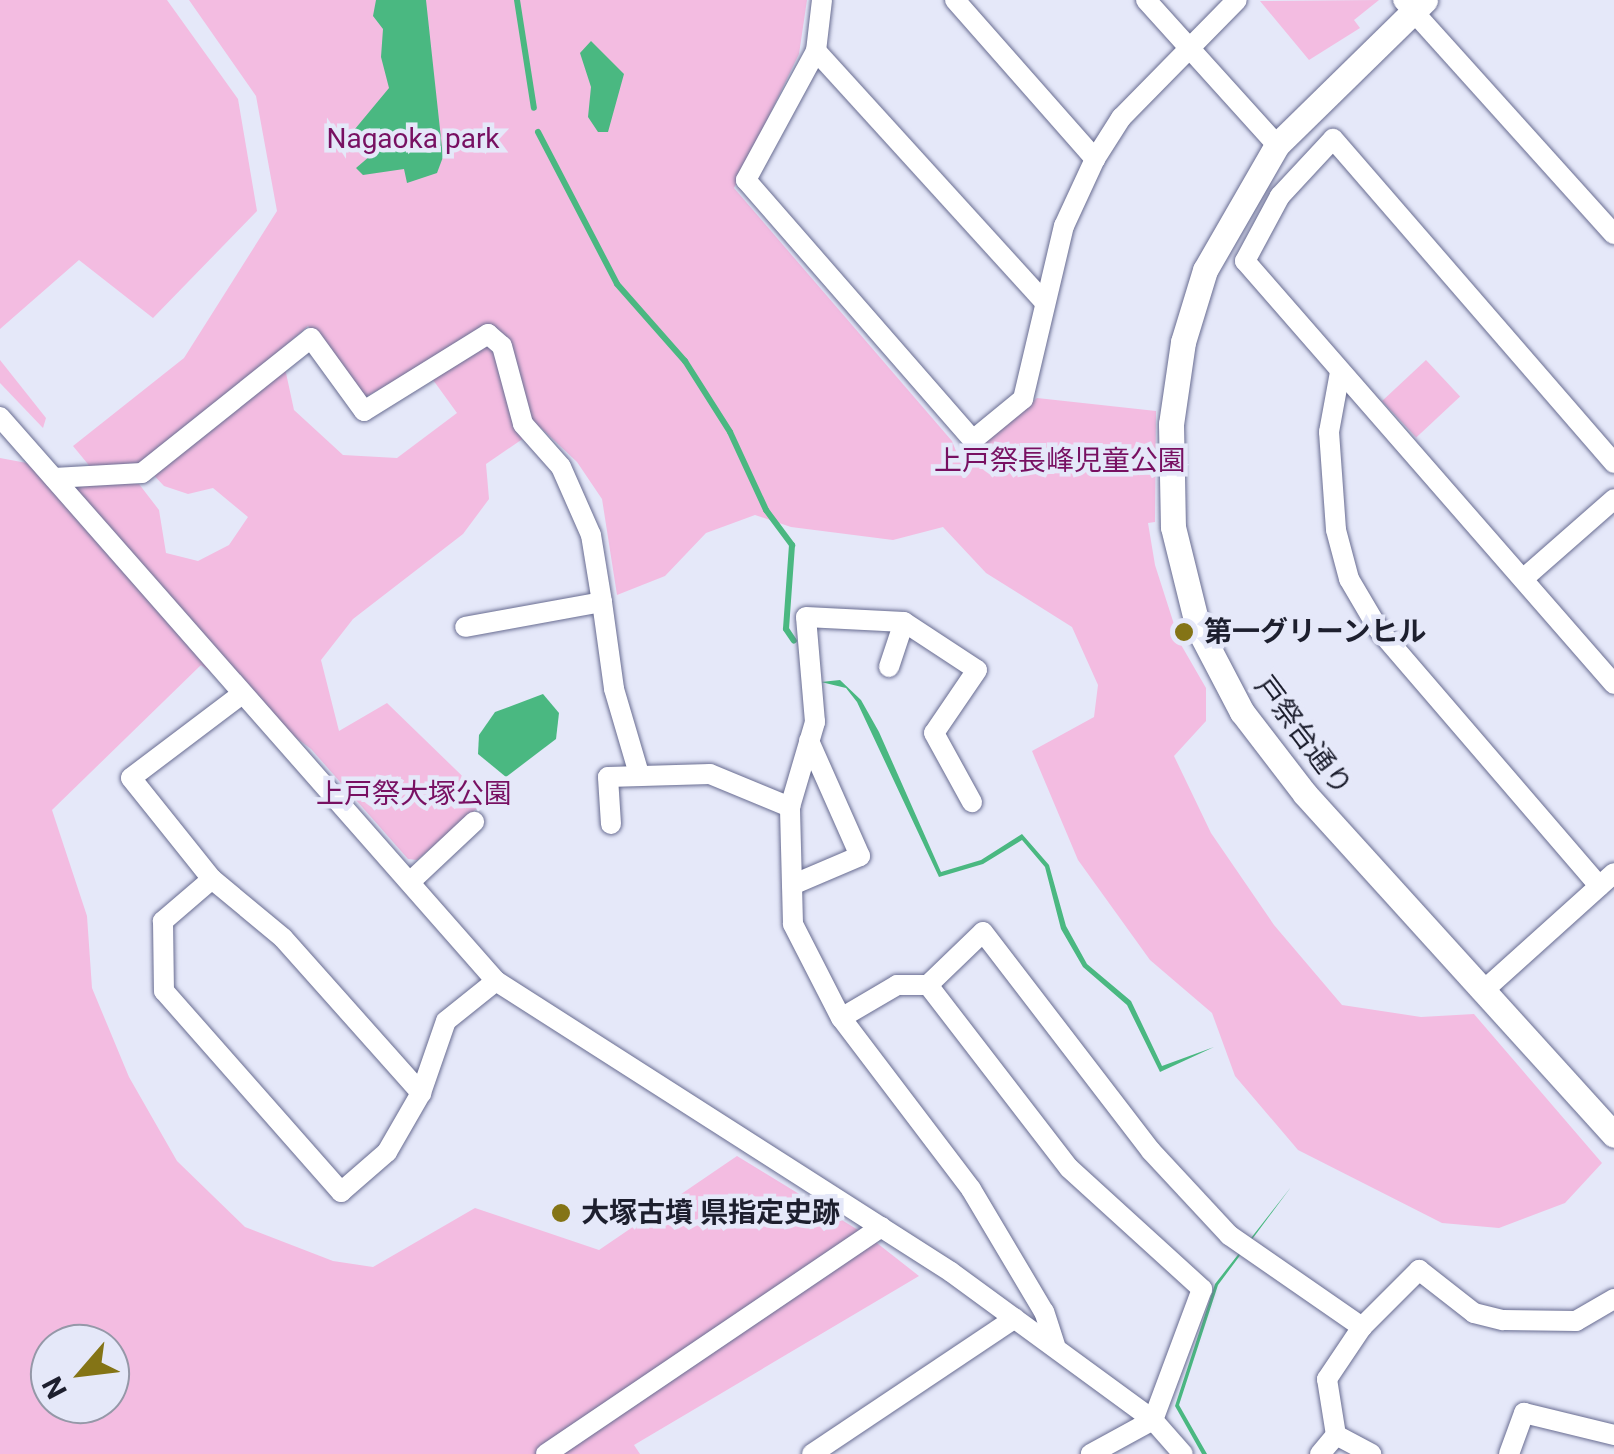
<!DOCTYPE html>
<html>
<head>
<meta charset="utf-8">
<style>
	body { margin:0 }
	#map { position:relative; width:1614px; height:1454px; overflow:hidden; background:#e5e8f9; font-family:Roboto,"Noto Sans JP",sans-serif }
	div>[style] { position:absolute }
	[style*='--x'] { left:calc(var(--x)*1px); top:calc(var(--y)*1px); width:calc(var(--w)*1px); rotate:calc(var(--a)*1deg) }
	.green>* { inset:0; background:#f3bce1; transform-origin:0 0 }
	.water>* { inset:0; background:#4ab881 }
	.stream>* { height:6px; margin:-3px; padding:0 3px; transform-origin:3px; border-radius:3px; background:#4ab881 }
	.roads { filter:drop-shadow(0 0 2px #686c91) drop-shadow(0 0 2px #686c91) }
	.minor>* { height:20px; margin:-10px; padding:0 10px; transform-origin:10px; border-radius:10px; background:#fff }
	.tertiary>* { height:25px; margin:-12.5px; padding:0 12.5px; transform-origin:12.5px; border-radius:12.5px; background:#fff }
	.dots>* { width:28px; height:28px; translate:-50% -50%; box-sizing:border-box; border:5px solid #e5e8f9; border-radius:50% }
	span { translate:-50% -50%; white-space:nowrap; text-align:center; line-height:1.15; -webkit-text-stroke:9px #e5e8f9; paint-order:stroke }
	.park-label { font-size:28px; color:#781062 }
	.poi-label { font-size:28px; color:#1d1f2e; font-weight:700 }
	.left { translate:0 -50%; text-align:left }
	.street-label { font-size:28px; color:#1d1f2e }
	.north { position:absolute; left:30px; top:1324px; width:100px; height:100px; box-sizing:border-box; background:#e5e8f9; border:2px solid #9598a8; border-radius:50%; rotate:242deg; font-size:28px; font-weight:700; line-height:40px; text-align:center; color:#1d1f2e }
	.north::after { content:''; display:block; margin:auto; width:35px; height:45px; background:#847416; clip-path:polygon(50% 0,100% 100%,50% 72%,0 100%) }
</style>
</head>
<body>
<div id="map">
	<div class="green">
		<div style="clip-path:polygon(0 0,167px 0,238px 99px,257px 211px,153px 318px,79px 260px,0 329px)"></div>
		<div style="clip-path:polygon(evenodd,189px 0,807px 0,799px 54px,734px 188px,952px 441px,961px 464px,1037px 398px,1156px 411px,1155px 522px,1148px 523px,1155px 565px,1180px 643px,1206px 688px,1206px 721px,1174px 756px,1211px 833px,1274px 925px,1342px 1005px,1421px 1017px,1474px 1014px,1602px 1163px,1565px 1203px,1499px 1228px,1442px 1223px,1298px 1150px,1235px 1076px,1212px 1013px,1150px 960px,1078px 860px,1032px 751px,1094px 717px,1098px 685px,1072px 627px,986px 573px,943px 527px,893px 540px,791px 527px,755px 515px,706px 533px,665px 576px,617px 595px,602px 499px,577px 462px,540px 427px,486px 464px,489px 499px,463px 534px,353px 619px,321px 660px,339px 731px,387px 703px,487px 800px,417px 860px,408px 859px,311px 749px,201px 665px,52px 810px,87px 916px,92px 988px,129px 1077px,177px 1161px,245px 1227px,333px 1261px,373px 1267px,475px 1208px,599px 1250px,737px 1156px,868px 1236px,919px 1276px,634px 1445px,640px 1454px,0 1454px,0 458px,139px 484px,159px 510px,166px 553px,198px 561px,229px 545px,248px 517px,213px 488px,188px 494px,164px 486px,147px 468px,283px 359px,294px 410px,343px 455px,397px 458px,457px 413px,423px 366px,365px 397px,308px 326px,148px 465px,92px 469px,73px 446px,184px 358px,277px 211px,256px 96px,189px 0,50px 1344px,110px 1344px,110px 1404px,50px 1404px,50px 1344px)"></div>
		<div style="clip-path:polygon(1379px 0,1354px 20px,1360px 28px,1309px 60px,1260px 1px)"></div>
		<div style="clip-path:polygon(0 360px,46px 418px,43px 428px,0 383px)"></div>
		<div style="left:1426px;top:360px;width:50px;height:60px;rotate:47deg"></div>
	</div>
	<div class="water">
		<div style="clip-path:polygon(376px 0,426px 0,443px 157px,437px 173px,407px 183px,404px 169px,363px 175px,356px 168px,370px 156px,368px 149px,350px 135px,389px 88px,381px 57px,383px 29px,373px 16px)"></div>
		<div style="clip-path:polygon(591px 41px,624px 74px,608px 132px,598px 132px,588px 117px,591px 87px,580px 53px)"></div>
		<div style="clip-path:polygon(840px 680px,861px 700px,879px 732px,941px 872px,981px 860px,1022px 834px,1049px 865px,1066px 926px,1087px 964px,1131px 1001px,1162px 1066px,1214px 1047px,1160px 1072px,1127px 1005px,1083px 967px,1061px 929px,1045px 867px,1022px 840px,983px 864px,939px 877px,857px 702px,846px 688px,821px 682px)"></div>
		<div style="clip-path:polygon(543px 694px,559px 713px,556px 739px,506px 777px,478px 754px,479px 735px,495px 712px)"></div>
		<div style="clip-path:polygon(1291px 1187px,1218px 1285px,1179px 1405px,1207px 1454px,1202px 1454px,1175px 1406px,1215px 1284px)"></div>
	</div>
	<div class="stream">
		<div style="--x:517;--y:0;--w:109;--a:81.1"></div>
		<div style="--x:538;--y:132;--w:171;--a:62.5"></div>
		<div style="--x:617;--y:284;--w:103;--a:48.6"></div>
		<div style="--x:685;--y:361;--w:84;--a:57.6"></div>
		<div style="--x:730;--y:432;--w:86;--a:65.2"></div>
		<div style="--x:766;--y:510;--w:44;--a:53.4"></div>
		<div style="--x:792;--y:545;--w:84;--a:94.1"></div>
		<div style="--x:786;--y:629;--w:14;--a:56"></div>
	</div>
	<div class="roads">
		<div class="minor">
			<div style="--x:822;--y:0;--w:51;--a:96.7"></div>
			<div style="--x:816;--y:51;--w:147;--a:118.5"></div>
			<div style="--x:746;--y:180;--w:345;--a:48.9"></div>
			<div style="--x:973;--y:440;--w:65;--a:-39.4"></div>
			<div style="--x:1023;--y:399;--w:178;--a:-76.7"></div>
			<div style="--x:1064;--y:226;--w:74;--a:-65.2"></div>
			<div style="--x:1095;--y:159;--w:49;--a:-57.6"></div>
			<div style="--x:1121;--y:118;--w:165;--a:-45.5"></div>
			<div style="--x:955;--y:0;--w:212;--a:48.6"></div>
			<div style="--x:1146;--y:0;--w:195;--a:47.9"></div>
			<div style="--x:1403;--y:0;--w:315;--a:48"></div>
			<div style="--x:816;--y:51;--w:339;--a:47.7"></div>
			<div style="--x:1340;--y:372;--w:61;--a:100.4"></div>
			<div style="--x:1329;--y:432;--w:98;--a:85.9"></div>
			<div style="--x:1336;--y:530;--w:51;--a:75.1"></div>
			<div style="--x:1349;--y:579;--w:59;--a:59.5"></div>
			<div style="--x:1379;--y:630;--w:338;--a:49.3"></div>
			<div style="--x:0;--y:417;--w:751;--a:48.67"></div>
			<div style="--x:496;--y:981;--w:540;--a:32.6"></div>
			<div style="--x:951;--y:1272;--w:250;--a:36.2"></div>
			<div style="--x:1153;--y:1420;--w:45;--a:48.6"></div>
			<div style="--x:1614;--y:463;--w:429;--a:-130.9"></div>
			<div style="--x:1333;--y:139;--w:78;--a:132.9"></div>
			<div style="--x:1280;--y:196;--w:74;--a:118.3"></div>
			<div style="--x:1245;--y:261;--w:561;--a:48.9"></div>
			<div style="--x:54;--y:478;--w:88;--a:-3.3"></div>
			<div style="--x:142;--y:473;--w:216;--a:-38.6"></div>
			<div style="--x:311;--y:338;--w:90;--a:54"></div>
			<div style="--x:364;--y:411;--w:146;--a:-31.8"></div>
			<div style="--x:488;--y:334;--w:18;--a:41"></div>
			<div style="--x:502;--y:346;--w:81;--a:74.9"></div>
			<div style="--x:523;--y:424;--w:57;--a:48.5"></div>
			<div style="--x:561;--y:467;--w:74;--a:66.2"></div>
			<div style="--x:591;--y:535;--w:68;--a:80.7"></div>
			<div style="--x:602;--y:602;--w:139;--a:169.7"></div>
			<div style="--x:1523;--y:579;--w:121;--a:-41.3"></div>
			<div style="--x:602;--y:602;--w:88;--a:82.1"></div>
			<div style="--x:614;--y:689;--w:89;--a:73.6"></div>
			<div style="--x:889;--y:667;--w:47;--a:-71.6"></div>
			<div style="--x:242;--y:694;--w:139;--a:142.9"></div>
			<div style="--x:131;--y:778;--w:129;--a:51.3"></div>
			<div style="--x:212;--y:879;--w:65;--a:139.4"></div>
			<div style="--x:163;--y:921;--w:70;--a:89.2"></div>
			<div style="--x:164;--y:991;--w:268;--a:48.6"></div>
			<div style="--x:341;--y:1192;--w:61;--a:-41"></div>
			<div style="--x:387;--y:1152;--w:68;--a:-60"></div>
			<div style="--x:421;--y:1093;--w:76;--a:-70.9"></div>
			<div style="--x:446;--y:1021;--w:64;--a:-38.7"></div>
			<div style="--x:611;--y:824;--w:47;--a:-93.7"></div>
			<div style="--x:608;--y:777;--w:102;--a:-1.7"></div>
			<div style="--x:710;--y:774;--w:87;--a:22.4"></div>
			<div style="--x:212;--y:879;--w:92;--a:39.7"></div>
			<div style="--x:283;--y:938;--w:208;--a:48.3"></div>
			<div style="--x:410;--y:882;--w:88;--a:-43.2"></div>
			<div style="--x:792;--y:885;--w:74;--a:-23.1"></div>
			<div style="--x:860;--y:856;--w:126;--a:-113.9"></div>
			<div style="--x:928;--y:985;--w:76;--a:-43.9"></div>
			<div style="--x:983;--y:932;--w:276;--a:52.5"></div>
			<div style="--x:1151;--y:1151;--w:115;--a:47.1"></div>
			<div style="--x:1229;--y:1235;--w:162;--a:34.7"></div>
			<div style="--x:1362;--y:1327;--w:63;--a:123.9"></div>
			<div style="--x:1327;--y:1379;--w:57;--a:80.9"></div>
			<div style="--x:1336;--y:1435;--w:25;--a:130"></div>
			<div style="--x:1483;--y:991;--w:176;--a:-42"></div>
			<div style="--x:841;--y:1018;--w:106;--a:-117.1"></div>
			<div style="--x:793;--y:924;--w:117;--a:-91.5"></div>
			<div style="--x:790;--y:807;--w:89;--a:-73.6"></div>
			<div style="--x:815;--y:722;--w:105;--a:-94.9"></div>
			<div style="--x:806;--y:617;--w:98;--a:2.9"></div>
			<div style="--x:904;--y:622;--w:87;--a:33.3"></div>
			<div style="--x:977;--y:670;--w:76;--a:124.3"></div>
			<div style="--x:934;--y:733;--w:79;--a:61.2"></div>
			<div style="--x:1362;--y:1327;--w:81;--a:-45"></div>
			<div style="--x:1419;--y:1270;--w:70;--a:38"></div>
			<div style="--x:1474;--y:1313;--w:30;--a:14"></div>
			<div style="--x:1503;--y:1320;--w:73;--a:0.8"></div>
			<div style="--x:1576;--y:1321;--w:44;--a:-30.1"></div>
			<div style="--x:1055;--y:1345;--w:35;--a:-108"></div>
			<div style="--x:1044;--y:1312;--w:143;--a:-120.7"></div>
			<div style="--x:971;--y:1189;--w:215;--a:-127.2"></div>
			<div style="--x:841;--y:1018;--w:65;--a:-30.5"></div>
			<div style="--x:897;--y:985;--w:31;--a:0"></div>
			<div style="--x:928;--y:985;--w:231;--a:52.4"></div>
			<div style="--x:1069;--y:1168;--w:180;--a:42.3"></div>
			<div style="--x:1202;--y:1289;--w:140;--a:110.5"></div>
			<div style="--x:1153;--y:1420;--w:71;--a:151.3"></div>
			<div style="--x:1336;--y:1435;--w:40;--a:28"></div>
			<div style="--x:546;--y:1454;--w:405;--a:-34.1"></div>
			<div style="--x:812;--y:1454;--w:244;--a:-33.8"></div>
			<div style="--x:1509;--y:1454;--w:44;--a:-69.9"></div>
			<div style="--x:1524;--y:1413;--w:93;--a:13.7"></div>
		</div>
		<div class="tertiary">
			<div style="--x:1425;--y:0;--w:207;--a:135.6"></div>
			<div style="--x:1277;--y:145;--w:144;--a:119.9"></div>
			<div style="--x:1205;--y:270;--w:75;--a:107"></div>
			<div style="--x:1183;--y:342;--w:83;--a:98.3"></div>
			<div style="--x:1171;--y:424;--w:103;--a:88.9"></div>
			<div style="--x:1173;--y:527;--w:104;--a:76.1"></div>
			<div style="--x:1198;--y:628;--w:95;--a:62.4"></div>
			<div style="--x:1242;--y:712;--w:103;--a:52.5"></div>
			<div style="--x:1305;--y:794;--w:460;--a:47.8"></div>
		</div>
	</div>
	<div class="dots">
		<div style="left:1184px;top:632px;background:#847416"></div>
		<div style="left:561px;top:1213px;background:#847416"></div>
	</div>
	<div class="park-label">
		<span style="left:413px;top:139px">Nagaoka park</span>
		<span style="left:1060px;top:461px">上戸祭長峰児童公園</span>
		<span style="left:414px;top:794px">上戸祭大塚公園</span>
	</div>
	<div class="poi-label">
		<span class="left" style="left:1204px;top:632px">第一グリーンヒル</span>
		<span class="left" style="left:581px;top:1213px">大塚古墳 県指定史跡</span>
	</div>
	<div class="street-label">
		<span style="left:1303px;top:736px;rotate:53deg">戸祭台通り</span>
	</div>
	<div class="north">N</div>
</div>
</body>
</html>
